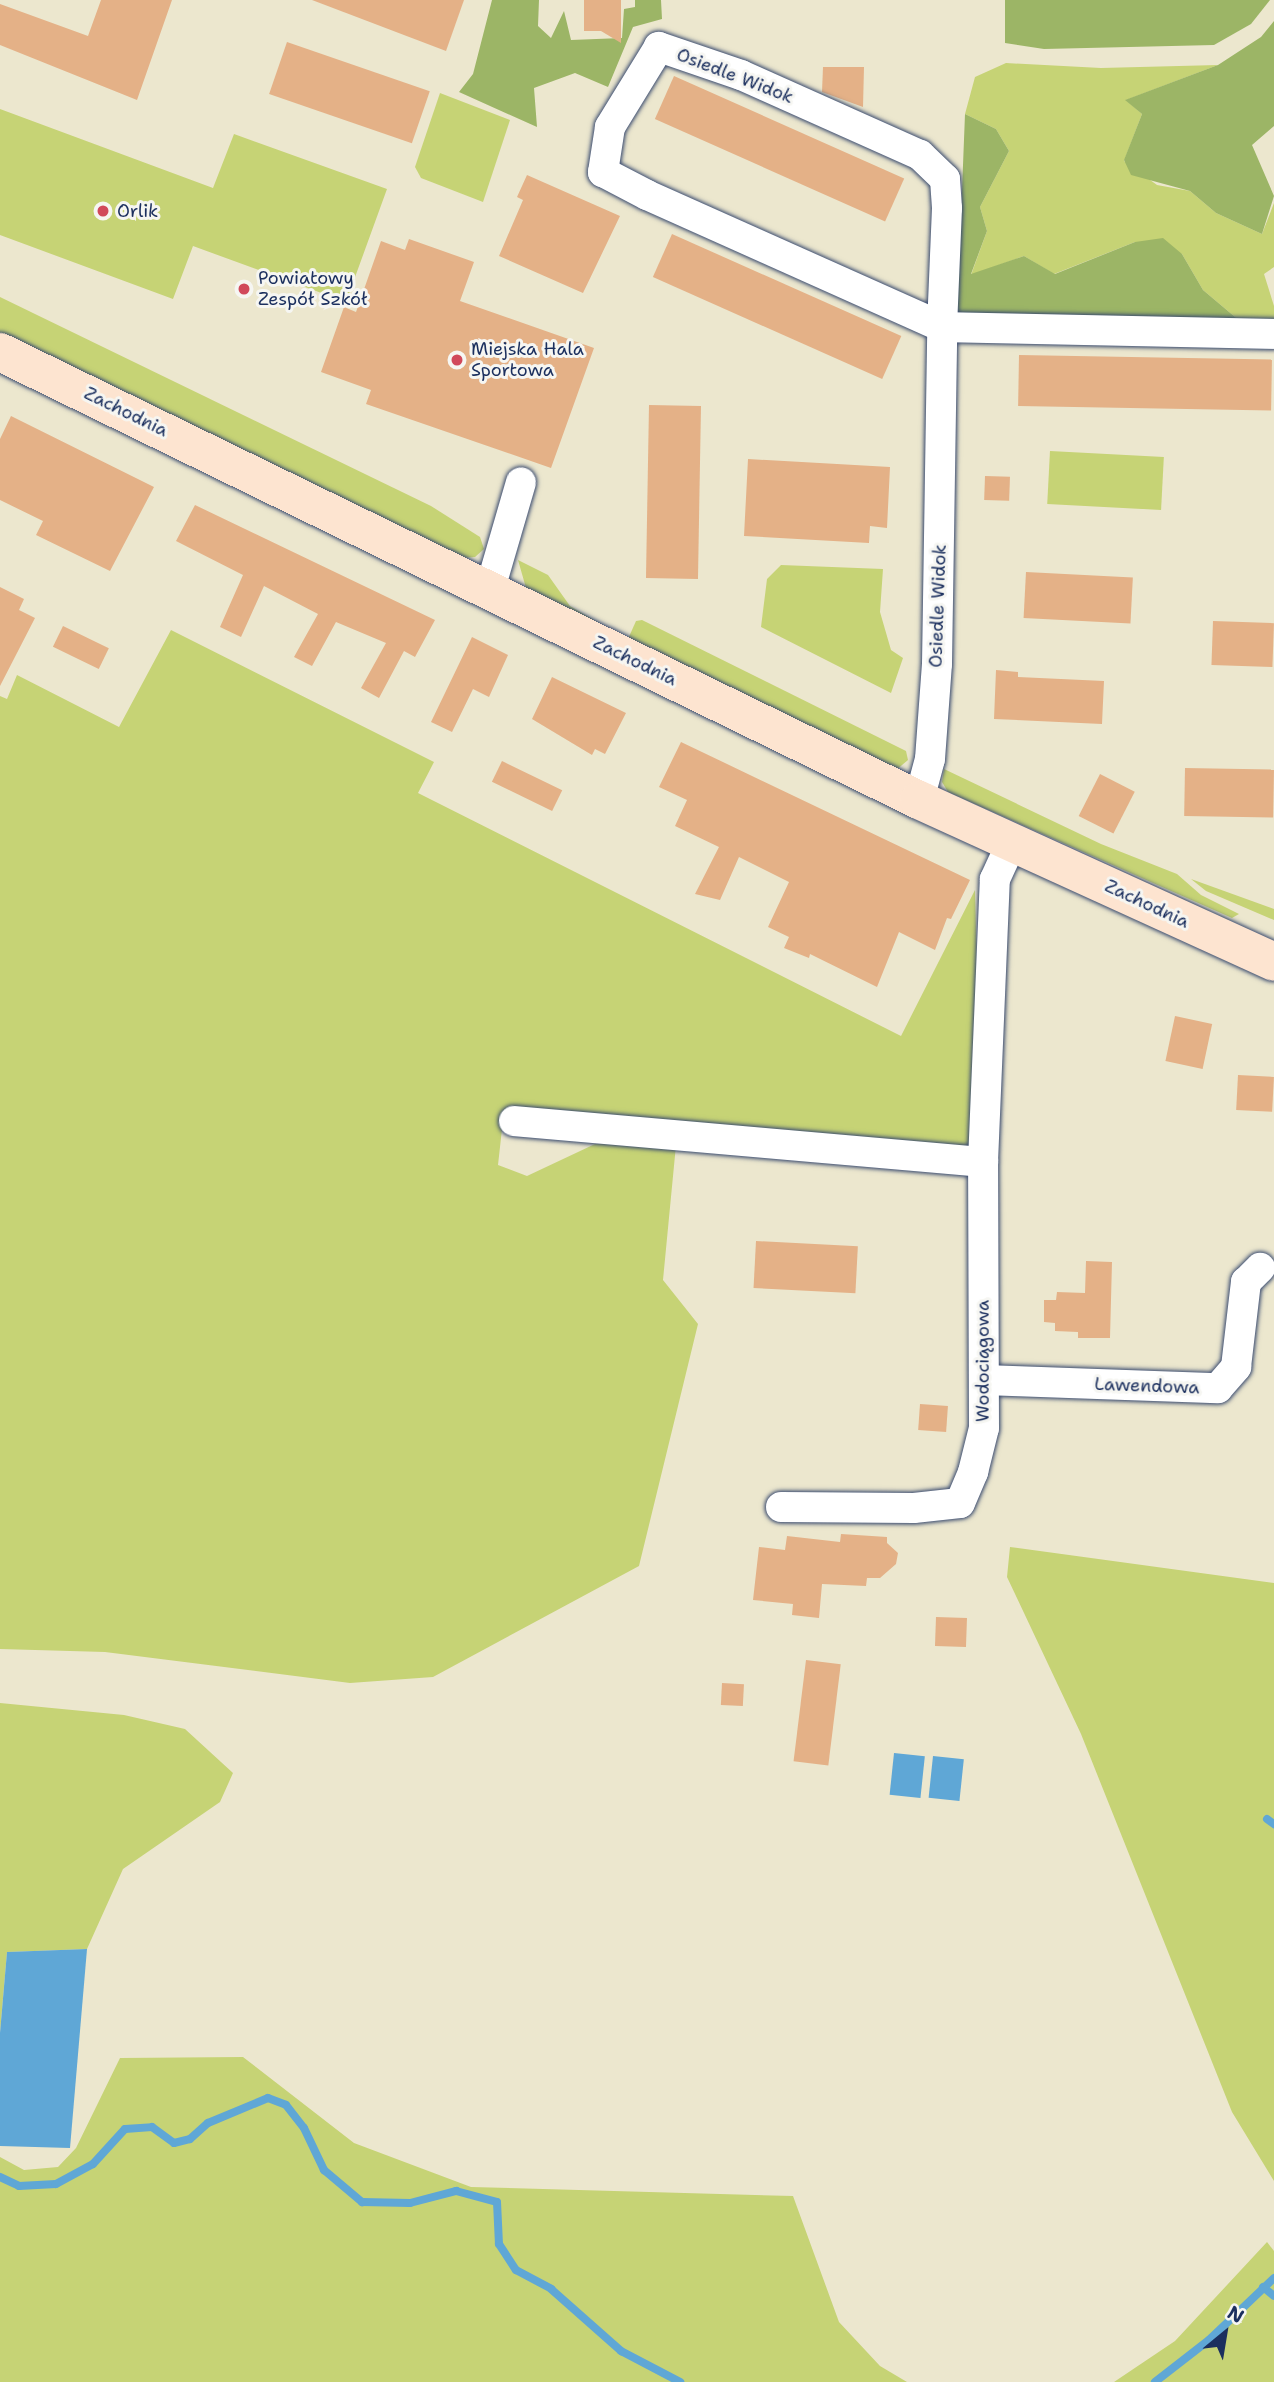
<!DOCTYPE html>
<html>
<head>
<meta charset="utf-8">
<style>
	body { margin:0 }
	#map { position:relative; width:1274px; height:2382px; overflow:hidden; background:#ece7ce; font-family:"Shantell Sans",sans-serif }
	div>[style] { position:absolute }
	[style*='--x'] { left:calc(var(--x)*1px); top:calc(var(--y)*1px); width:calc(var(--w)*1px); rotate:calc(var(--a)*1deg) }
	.green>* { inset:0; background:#c6d375; transform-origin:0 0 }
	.forest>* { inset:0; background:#9cb566 }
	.water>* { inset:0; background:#5fa7d6; transform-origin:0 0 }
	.stream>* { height:8px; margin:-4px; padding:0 4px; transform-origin:4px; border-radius:4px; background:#5fa7d6 }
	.building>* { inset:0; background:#e4b187; transform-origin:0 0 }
	.roads { filter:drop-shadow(0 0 2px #3a4b6f) drop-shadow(0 0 2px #3a4b6f) }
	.street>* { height:30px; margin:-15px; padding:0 15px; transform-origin:15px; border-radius:15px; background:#fff }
	.secondary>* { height:38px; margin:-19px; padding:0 19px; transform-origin:19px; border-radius:19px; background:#fde4d0 }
	.dots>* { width:19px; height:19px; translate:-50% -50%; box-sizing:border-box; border:4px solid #f6f6f2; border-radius:50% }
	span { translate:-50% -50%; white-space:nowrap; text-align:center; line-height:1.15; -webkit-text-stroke:6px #f6f6f2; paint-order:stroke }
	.street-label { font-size:18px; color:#1b2f5e }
	.poi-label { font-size:18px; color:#1b2f5e }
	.left { translate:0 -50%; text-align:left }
	.north { position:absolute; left:1190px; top:2298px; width:70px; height:70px; -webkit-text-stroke:5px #f6f6f2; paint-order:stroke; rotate:30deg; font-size:19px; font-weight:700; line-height:28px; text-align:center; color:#1b2f5e }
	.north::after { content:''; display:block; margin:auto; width:24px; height:32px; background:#1b2f5e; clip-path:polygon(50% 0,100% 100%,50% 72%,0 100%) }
</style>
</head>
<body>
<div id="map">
	<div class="green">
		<div style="clip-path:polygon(1006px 63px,1101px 68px,1218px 65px,1126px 100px,1142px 114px,1124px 161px,1157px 185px,1190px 191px,1216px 213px,1262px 234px,1274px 203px,1274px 267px,1264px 274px,1274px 306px,1274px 323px,1241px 322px,1203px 290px,1182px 254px,1135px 242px,1054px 274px,1024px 256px,971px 275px,987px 231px,980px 207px,1009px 151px,996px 129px,965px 114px,975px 77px)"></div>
		<div style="clip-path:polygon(440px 93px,510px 120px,483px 202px,421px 178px,415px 167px)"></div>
		<div style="clip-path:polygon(0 109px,213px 188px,234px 134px,387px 189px,346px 302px,193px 246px,173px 299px,0 235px)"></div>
		<div style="clip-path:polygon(0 297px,431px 506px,480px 537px,484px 549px,475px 557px,462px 558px,0 336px)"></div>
		<div style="left:1050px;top:451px;width:114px;height:53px;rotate:3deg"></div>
		<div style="clip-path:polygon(518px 560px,548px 575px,570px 606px,608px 628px,526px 588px)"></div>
		<div style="clip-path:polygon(781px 565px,883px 569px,880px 612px,891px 650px,903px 658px,891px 693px,761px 627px,767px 579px)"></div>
		<div style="clip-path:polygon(642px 620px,906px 751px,908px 760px,895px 771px,628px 639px,636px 621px)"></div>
		<div style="clip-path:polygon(171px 630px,434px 762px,418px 793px,901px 1036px,975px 890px,981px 1128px,967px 1150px,502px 1129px,498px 1165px,527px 1176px,595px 1144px,644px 1140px,676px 1145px,663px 1280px,698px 1324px,639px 1566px,433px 1677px,350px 1683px,105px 1652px,0 1649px,0 696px,7px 699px,17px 675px,119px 727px)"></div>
		<div style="clip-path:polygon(944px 769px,1101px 844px,1177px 874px,1201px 895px,1239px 914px,1232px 918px,948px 792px,942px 782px)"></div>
		<div style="clip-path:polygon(1191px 879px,1274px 909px,1274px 920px,1206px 891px)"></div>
		<div style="clip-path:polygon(1010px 1547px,1274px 1583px,1274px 2181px,1232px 2112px,1081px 1734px,1007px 1577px)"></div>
		<div style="clip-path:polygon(0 1703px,124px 1715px,185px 1729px,233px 1773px,220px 1802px,123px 1869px,87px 1949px,7px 1952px,0 2033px)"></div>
		<div style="clip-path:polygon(243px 2057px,354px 2143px,471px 2187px,793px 2196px,839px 2322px,880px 2366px,907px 2382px,0 2382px,0 2157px,24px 2170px,58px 2167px,76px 2148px,120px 2058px)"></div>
		<div style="clip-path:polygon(1267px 2242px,1274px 2251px,1274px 2382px,1114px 2382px,1175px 2341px)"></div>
	</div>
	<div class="forest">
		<div style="clip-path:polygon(492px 0,539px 0,538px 26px,551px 38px,564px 11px,571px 40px,622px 38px,624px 9px,635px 7px,635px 0,661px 0,662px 19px,633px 27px,608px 87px,575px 73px,534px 88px,537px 127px,459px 92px,473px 74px)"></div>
		<div style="clip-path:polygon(1005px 0,1270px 0,1251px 24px,1214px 45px,1044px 49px,1005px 43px)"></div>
		<div style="clip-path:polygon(1274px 21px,1274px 126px,1252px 145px,1274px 196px,1262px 234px,1216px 213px,1190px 191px,1131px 175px,1124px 160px,1142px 114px,1125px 100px,1218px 65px,1261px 37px)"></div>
		<div style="clip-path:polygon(965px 114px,996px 129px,1009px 151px,980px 207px,987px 231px,971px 274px,1024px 256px,1055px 274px,1135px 242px,1163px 238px,1182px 254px,1203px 290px,1241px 322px,957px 318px)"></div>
	</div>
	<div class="water">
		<div style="left:894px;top:1753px;width:31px;height:42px;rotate:6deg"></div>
		<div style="left:933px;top:1756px;width:31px;height:42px;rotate:6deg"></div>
		<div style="clip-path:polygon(87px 1949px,70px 2148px,0 2146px,0 2033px,7px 1952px)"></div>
	</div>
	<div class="stream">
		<div style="--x:1267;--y:1819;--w:9;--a:36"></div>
		<div style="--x:0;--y:2177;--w:21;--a:25"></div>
		<div style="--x:19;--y:2186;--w:37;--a:-3"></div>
		<div style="--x:56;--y:2184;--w:42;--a:-28.4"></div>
		<div style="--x:93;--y:2164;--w:47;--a:-47.6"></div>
		<div style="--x:125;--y:2129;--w:27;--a:-4"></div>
		<div style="--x:152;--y:2127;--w:27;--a:36"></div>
		<div style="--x:174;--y:2143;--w:16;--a:-14"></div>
		<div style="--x:190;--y:2139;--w:24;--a:-42"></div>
		<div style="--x:208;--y:2123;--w:65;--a:-22.6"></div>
		<div style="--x:268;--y:2098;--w:19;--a:21"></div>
		<div style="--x:286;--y:2105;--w:29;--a:52"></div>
		<div style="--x:304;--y:2128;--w:47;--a:64.5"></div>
		<div style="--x:324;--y:2170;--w:50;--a:40.1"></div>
		<div style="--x:362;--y:2202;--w:48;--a:1.2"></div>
		<div style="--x:410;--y:2203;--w:48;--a:-14.6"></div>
		<div style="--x:456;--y:2191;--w:42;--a:15"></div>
		<div style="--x:497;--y:2202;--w:42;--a:87.3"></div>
		<div style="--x:499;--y:2244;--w:31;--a:57"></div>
		<div style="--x:516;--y:2270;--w:40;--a:28"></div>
		<div style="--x:551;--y:2289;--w:94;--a:41.5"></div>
		<div style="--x:621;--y:2351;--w:67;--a:27.7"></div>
		<div style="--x:1263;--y:2287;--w:14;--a:39"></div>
		<div style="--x:1155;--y:2382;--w:68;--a:-37.9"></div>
		<div style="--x:1209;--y:2340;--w:90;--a:-43.6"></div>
	</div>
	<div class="building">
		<div style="clip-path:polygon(101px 0,172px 0,137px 100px,0 45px,0 4px,88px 36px)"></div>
		<div style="clip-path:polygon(312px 0,464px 0,446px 51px)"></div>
		<div style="clip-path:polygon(584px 0,621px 0,621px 43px,601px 31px,584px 31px)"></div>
		<div style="left:287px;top:42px;width:151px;height:55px;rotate:19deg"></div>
		<div style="clip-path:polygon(823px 67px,864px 67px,863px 107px,822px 92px)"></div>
		<div style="left:674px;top:76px;width:252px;height:47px;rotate:24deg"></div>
		<div style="clip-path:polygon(527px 175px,620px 216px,583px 293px,499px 256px,523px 200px,517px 197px)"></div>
		<div style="left:672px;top:234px;width:251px;height:47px;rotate:24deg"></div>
		<div style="clip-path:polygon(409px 239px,474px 262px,460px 301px,594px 348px,551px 468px,366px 404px,371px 390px,321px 372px,344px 307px,356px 312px,381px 241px,405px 250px)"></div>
		<div style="left:1019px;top:355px;width:253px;height:51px;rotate:1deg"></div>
		<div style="left:649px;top:405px;width:52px;height:173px;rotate:1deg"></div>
		<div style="clip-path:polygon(11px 416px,154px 487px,110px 571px,36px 535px,43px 521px,0 500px,0 439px)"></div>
		<div style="clip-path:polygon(748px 459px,890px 467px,887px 528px,870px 526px,869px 543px,744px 536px)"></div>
		<div style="left:985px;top:476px;width:25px;height:24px;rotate:2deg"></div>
		<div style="clip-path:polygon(195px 505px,435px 620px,415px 657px,404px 651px,379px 698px,361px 688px,386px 643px,336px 622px,312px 666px,294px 657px,318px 614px,264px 586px,241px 637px,220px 627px,243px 575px,176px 541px)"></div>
		<div style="left:1026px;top:572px;width:107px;height:46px;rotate:3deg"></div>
		<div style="clip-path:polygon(0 587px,24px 599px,19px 610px,35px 618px,0 686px)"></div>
		<div style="left:1213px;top:621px;width:61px;height:44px;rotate:2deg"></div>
		<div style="left:63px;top:626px;width:51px;height:23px;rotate:26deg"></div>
		<div style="clip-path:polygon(472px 637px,508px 655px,489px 697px,473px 689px,452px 732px,431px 722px)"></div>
		<div style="clip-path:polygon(996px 670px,1018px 672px,1018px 677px,1104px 681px,1102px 724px,994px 719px)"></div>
		<div style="clip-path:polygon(552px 677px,626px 713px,605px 754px,595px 749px,592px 755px,532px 719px)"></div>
		<div style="clip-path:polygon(681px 742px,970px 880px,951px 919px,947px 918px,935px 950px,899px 932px,877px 987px,810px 954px,809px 958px,784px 948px,789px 937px,768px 927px,789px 882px,739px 857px,720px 900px,695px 894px,719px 847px,675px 826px,687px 800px,659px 787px)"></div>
		<div style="left:502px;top:761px;width:67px;height:23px;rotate:26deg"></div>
		<div style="left:1185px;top:768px;width:89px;height:48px;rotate:1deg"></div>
		<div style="left:1100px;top:774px;width:39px;height:47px;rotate:27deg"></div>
		<div style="left:1175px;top:1016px;width:38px;height:46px;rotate:12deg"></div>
		<div style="left:1238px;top:1075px;width:36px;height:35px;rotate:3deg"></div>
		<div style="left:756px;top:1241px;width:102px;height:47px;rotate:3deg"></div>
		<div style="clip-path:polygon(1086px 1261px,1112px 1262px,1110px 1338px,1078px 1338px,1078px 1332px,1055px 1331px,1055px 1323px,1044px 1322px,1044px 1300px,1056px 1300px,1057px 1292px,1085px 1293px)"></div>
		<div style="left:920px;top:1404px;width:28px;height:26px;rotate:4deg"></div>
		<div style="clip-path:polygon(841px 1534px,887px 1537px,887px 1543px,898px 1553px,896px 1564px,880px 1578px,867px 1578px,866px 1586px,822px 1584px,819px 1618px,792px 1615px,793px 1604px,753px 1600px,759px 1547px,785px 1550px,787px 1536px,840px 1542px)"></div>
		<div style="left:936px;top:1617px;width:31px;height:29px;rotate:2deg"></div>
		<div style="left:806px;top:1660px;width:35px;height:102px;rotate:7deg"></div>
		<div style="left:722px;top:1683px;width:22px;height:22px;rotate:3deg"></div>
	</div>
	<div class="roads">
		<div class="street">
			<div style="--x:490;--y:589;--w:111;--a:-73.8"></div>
			<div style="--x:919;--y:800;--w:42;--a:-75"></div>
			<div style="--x:930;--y:759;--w:95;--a:-85.8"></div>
			<div style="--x:937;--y:664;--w:337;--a:-89.1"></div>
			<div style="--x:942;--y:327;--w:119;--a:-87.6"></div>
			<div style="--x:947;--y:208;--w:29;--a:-94"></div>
			<div style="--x:945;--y:179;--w:35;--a:-136"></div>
			<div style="--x:920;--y:155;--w:196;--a:-155.9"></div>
			<div style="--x:741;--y:75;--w:87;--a:-161.1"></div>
			<div style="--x:659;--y:47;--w:94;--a:121.5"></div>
			<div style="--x:610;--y:127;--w:46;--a:98.8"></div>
			<div style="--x:603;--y:172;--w:50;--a:27.6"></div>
			<div style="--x:647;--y:195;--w:323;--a:24.1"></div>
			<div style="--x:942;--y:327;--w:332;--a:1.2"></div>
			<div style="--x:514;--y:1121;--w:471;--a:5"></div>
			<div style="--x:984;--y:1380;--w:234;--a:2"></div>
			<div style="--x:1218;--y:1388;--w:28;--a:-49"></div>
			<div style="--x:1236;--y:1367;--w:86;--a:-83.3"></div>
			<div style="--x:1246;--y:1282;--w:20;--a:-45"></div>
			<div style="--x:781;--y:1507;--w:133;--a:0.4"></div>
			<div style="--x:914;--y:1508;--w:46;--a:-6.2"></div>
			<div style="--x:960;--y:1503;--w:34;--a:-67"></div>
			<div style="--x:973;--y:1472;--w:45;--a:-76"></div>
			<div style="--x:984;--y:1428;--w:266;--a:-90.2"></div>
			<div style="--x:983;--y:1162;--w:283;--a:-87.6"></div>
			<div style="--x:995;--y:879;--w:41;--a:-65.3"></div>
		</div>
		<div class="secondary">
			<div style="--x:0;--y:352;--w:1022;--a:25.99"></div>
			<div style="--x:919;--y:800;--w:390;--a:24.5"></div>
		</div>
	</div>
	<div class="dots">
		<div style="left:103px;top:211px;background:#d1495b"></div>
		<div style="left:244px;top:289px;background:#d1495b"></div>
		<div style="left:457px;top:360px;background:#d1495b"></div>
	</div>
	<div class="street-label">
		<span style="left:735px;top:76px;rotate:21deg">Osiedle Widok</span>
		<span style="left:126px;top:412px;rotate:26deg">Zachodnia</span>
		<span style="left:938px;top:606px;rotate:-88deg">Osiedle Widok</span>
		<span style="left:635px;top:661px;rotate:26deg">Zachodnia</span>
		<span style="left:1147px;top:904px;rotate:25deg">Zachodnia</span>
		<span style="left:983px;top:1361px;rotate:-90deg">Wodociągowa</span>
		<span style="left:1147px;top:1386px;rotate:2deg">Lawendowa</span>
	</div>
	<div class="poi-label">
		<span class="left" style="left:117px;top:211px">Orlik</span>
		<span class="left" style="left:258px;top:289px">Powiatowy<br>Zespół Szkół</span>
		<span class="left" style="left:471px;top:360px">Miejska Hala<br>Sportowa</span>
	</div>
	<div class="north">N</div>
</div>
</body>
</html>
